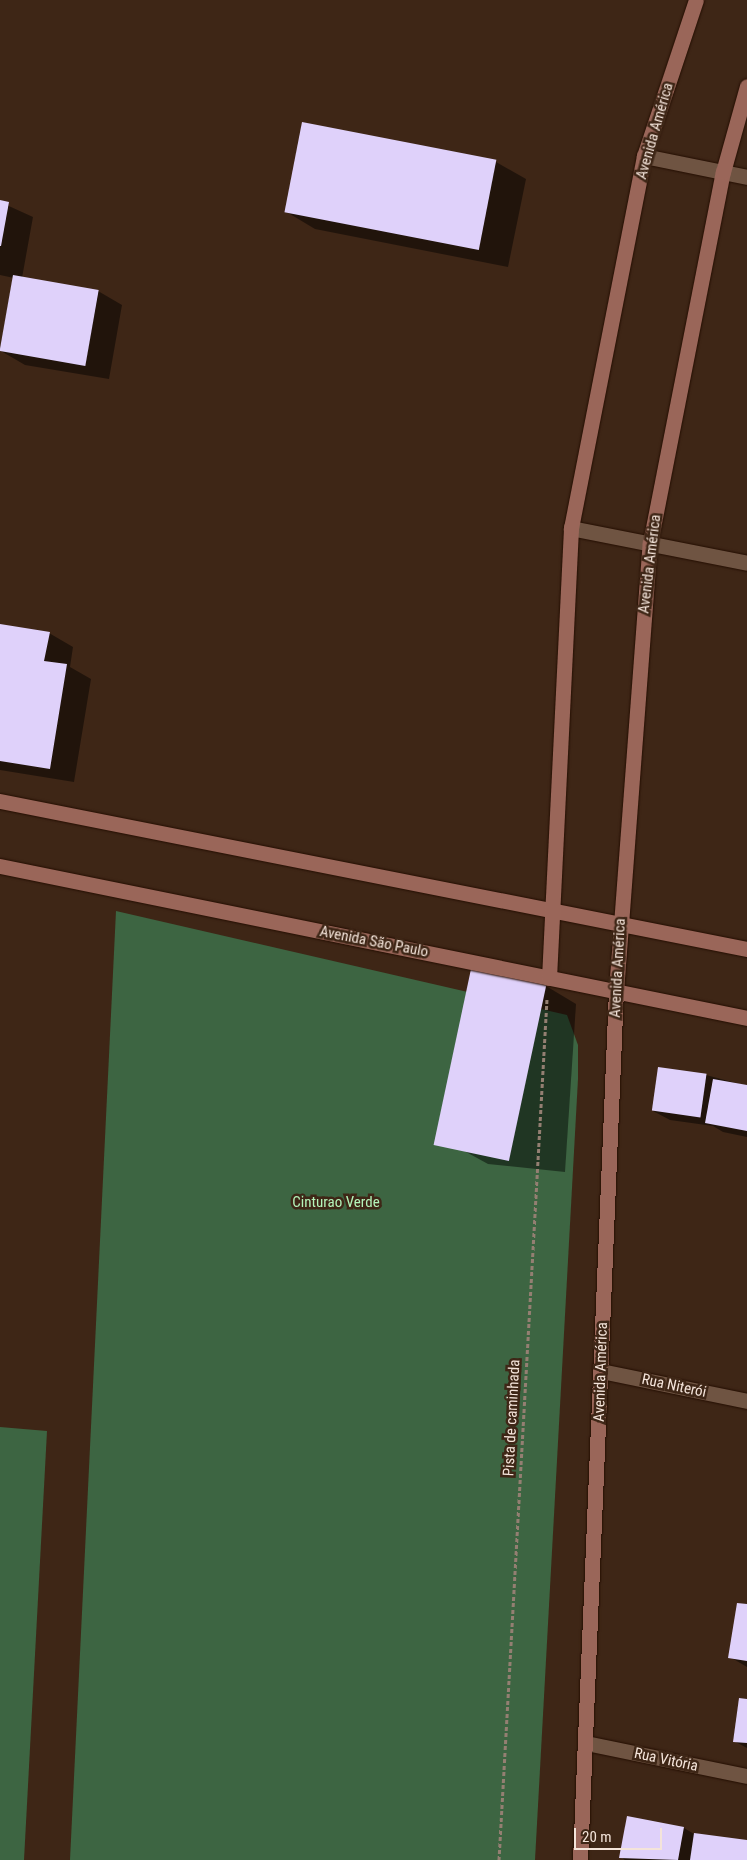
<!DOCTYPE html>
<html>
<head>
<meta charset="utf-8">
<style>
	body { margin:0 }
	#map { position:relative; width:747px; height:1860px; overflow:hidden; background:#3e2616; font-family:"Roboto Condensed",sans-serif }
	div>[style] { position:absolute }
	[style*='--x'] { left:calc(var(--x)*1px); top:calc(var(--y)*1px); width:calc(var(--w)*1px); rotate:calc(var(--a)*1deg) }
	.forest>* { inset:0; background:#3d6542 }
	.shadow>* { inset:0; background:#0007 }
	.building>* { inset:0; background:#dfd1fa; transform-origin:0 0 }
	.path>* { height:3px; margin-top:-1.5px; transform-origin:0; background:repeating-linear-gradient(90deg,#947f72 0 4px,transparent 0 6.5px) }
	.roads { filter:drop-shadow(0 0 1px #240e01) drop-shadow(0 0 1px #240e01) }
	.street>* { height:15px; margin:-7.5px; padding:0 7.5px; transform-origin:7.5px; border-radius:7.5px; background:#6f5442 }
	.secondary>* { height:15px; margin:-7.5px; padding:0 7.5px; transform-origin:7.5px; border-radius:7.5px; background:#9a6659 }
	span { translate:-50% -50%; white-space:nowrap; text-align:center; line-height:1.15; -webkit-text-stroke:5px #3e2616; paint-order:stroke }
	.street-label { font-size:15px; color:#f4e4da }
	.park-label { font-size:15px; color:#b4f4ba }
	.scale { position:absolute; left:574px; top:1828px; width:88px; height:22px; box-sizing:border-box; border:2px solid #f4e4da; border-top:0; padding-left:6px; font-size:15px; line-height:18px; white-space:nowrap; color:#f4e4da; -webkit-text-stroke:4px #3e2616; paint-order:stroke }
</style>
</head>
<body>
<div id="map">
	<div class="forest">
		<div style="clip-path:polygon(116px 911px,567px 1015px,578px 1045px,578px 1079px,535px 1860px,70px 1860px)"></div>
		<div style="clip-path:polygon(0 1427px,47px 1431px,24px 1860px,0 1860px)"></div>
	</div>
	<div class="shadow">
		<div style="clip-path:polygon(496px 162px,526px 179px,508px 267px,315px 229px,285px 211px)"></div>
		<div style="clip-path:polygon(0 202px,33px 217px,22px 278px,98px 291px,122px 305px,109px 379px,25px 365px,1px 351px,14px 278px,0 275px)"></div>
		<div style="clip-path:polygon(0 625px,49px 633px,73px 647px,70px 667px,91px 679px,74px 782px,0 770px)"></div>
		<div style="clip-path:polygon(472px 970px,546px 986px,576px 1004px,565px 1172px,488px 1164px,457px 1147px)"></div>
		<div style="clip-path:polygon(706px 1075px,747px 1086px,747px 1137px,723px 1132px,713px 1126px,670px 1120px,653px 1111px)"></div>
		<div style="clip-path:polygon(747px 1605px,747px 1667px,730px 1657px)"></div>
		<div style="clip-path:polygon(747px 1700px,747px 1748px,734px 1741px)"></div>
		<div style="clip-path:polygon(684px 1828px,694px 1834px,747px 1842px,747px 1860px,625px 1860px,621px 1857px)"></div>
	</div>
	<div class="building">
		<div style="left:302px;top:122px;width:198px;height:92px;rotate:11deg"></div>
		<div style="clip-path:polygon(0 200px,9px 202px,1px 246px,0 246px)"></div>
		<div style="left:13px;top:275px;width:87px;height:77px;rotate:10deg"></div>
		<div style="clip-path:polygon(0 624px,50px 632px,44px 661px,67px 664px,50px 769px,0 761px)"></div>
		<div style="left:471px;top:969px;width:77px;height:180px;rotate:12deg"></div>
		<div style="left:658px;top:1067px;width:49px;height:44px;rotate:8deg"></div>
		<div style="clip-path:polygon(713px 1079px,747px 1085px,747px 1131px,705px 1123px)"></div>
		<div style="clip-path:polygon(737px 1603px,747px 1604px,747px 1661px,728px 1658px)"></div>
		<div style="clip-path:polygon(739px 1698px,747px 1699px,747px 1743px,733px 1742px)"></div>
		<div style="clip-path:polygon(627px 1816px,684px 1827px,678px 1860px,619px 1858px)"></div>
		<div style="clip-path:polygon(694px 1833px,747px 1840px,747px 1860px,690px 1860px)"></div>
	</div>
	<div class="path">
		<div style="--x:499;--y:1860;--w:862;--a:-86.81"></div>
	</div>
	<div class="roads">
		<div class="street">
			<div style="--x:644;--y:156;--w:105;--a:11.5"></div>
			<div style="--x:571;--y:528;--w:179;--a:11.2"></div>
			<div style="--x:601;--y:1371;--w:149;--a:11.6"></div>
			<div style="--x:586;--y:1743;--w:164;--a:11.6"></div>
		</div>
		<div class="secondary">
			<div style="--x:0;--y:801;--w:762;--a:11.21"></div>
			<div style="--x:0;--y:866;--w:762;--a:11.5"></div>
			<div style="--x:549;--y:978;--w:451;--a:-87.2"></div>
			<div style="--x:571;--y:528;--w:379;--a:-78.9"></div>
			<div style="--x:644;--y:156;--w:164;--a:-71.6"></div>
			<div style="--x:580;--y:1860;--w:870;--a:-87.63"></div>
			<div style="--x:616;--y:991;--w:449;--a:-85.7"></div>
			<div style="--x:650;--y:543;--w:378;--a:-78.9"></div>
			<div style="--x:723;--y:172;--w:89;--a:-74.4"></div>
		</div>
	</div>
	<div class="street-label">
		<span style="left:655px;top:131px;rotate:-74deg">Avenida América</span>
		<span style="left:650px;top:564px;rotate:-83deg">Avenida América</span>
		<span style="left:374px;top:942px;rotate:11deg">Avenida São Paulo</span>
		<span style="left:618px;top:968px;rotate:-87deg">Avenida América</span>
		<span style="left:601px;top:1372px;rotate:-88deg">Avenida América</span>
		<span style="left:674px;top:1386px;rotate:12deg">Rua Niterói</span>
		<span style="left:512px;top:1418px;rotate:-87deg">Pista de caminhada</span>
		<span style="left:666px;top:1760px;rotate:12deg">Rua Vitória</span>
	</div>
	<div class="park-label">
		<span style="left:336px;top:1203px">Cinturao Verde</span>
	</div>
	<div class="scale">20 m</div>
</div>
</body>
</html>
